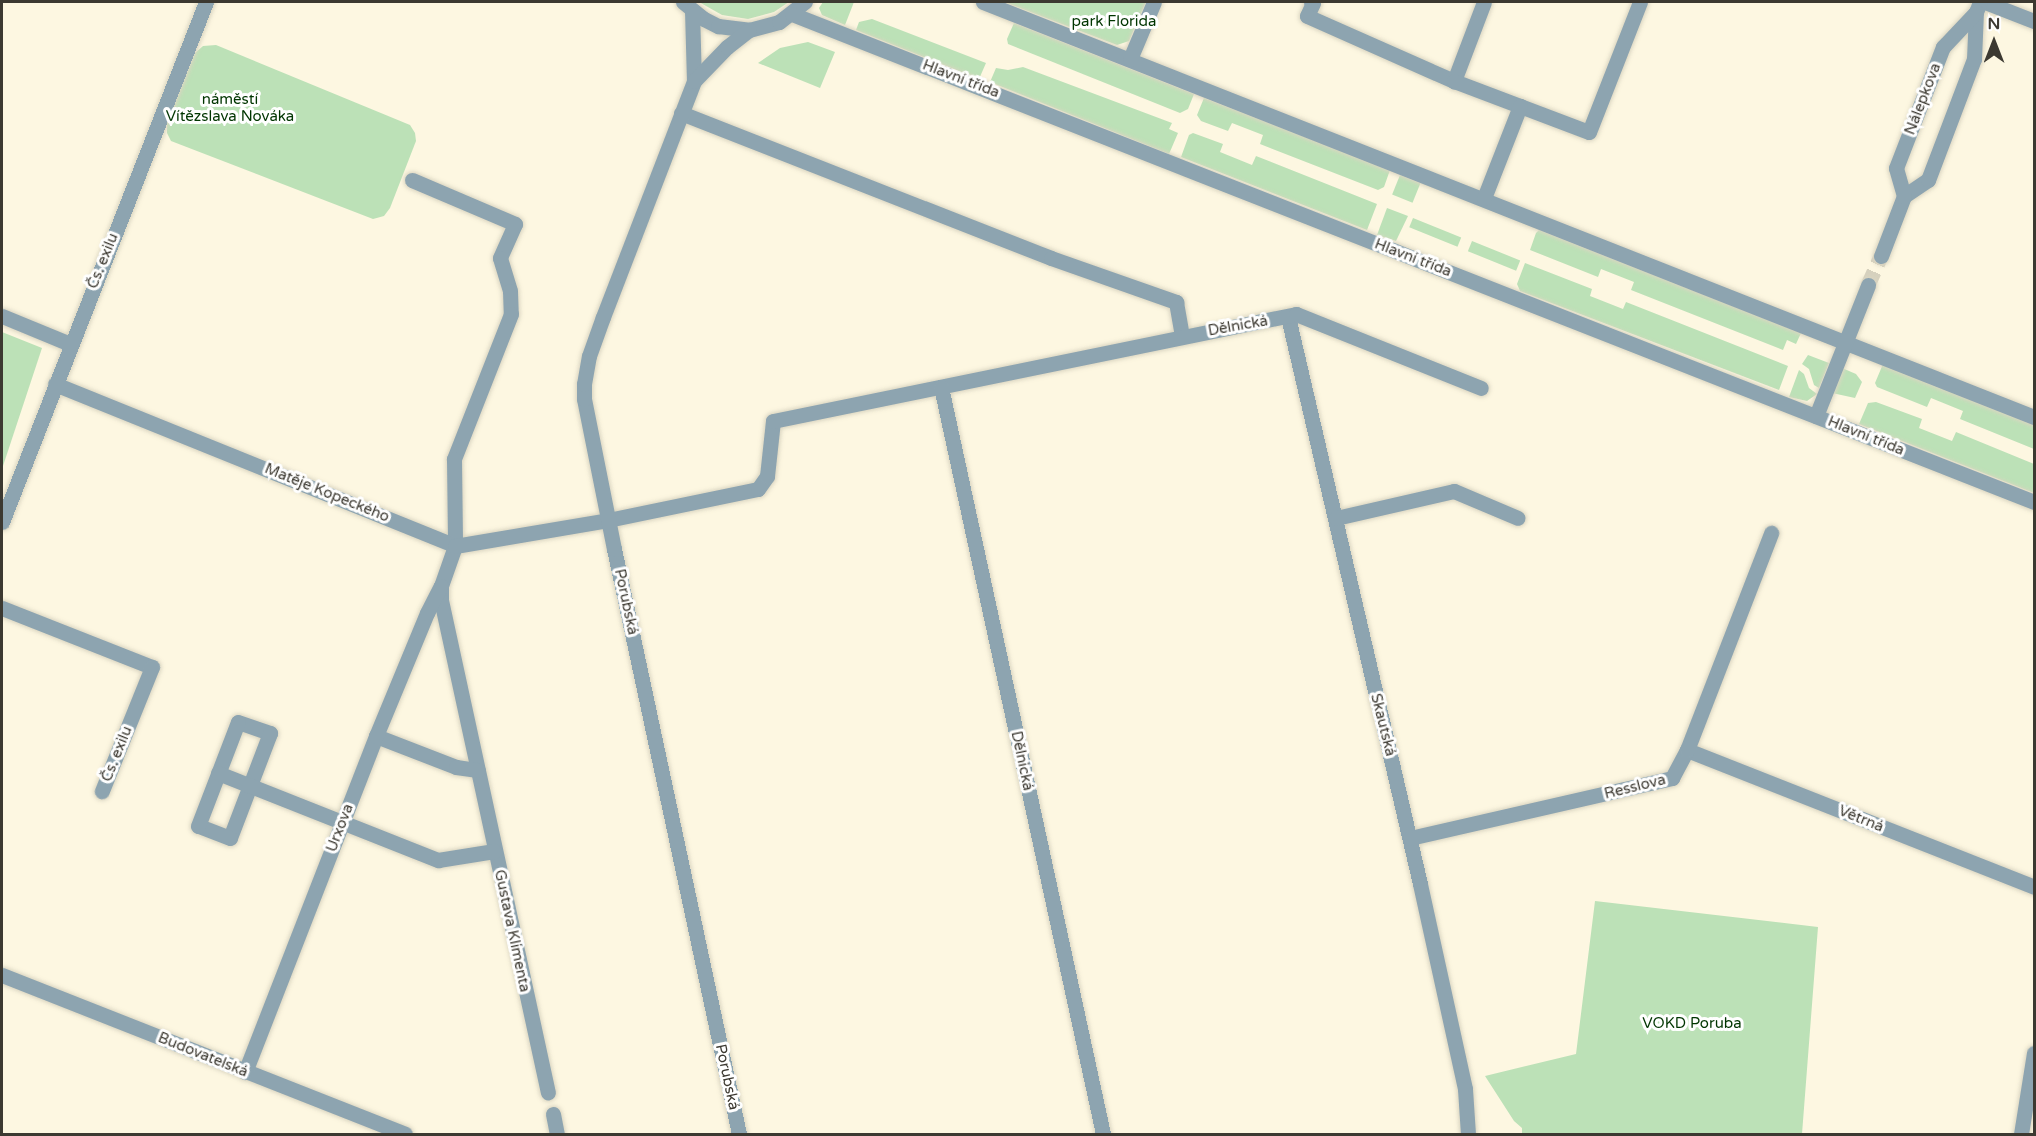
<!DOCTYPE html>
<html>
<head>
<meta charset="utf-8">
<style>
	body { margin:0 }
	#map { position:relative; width:2036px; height:1136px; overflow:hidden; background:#fdf7e1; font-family:"Varela Round",sans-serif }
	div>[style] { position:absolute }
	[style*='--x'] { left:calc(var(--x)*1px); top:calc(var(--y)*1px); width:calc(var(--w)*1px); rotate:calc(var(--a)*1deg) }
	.green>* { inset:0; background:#bce1b7; transform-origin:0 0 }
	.minor-tunnel>* { height:15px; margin-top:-7.5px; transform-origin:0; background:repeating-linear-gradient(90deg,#d6d1be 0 15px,transparent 0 23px) }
	.roads { filter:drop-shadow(0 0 2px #dad5c1) drop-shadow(0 0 2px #dad5c1) }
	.minor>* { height:15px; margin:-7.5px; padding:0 7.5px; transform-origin:7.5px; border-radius:7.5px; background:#8da4b0 }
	span { translate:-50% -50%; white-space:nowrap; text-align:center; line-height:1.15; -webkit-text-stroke:6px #fff; paint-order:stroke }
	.park-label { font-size:15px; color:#003500 }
	.street-label { font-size:15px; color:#3c3931 }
	.frame { position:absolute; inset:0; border:3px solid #3c3931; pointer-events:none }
	.north { position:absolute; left:1964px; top:12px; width:60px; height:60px; -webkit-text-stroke:4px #fff; paint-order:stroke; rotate:0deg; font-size:16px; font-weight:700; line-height:24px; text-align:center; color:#3c3931 }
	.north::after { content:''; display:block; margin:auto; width:21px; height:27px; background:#3c3931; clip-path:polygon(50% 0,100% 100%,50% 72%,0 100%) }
</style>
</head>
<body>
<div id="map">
	<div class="green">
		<div style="clip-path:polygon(699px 2px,789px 2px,774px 12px,748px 19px,722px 15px)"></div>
		<div style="clip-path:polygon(823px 2px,854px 2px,845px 25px,822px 15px,819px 8px)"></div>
		<div style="clip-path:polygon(1004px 2px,1146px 2px,1129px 41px,1117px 45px)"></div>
		<div style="clip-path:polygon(872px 19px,986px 63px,979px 79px,856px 30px,859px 22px)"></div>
		<div style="clip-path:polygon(1014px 23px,1194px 94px,1188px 109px,1180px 113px,1008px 44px,1007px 39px)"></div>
		<div style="clip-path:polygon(808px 42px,835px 52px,820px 88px,758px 63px,780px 48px)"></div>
		<div style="clip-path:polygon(216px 45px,410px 125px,415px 133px,416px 141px,390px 208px,384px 216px,373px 219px,171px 141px,167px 133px,167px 123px,195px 53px,203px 46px)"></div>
		<div style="clip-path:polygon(1023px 67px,1172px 123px,1169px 129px,1178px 133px,1169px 154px,990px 82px,996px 68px,1008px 70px)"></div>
		<div style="clip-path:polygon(1204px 98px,1390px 170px,1384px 187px,1378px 190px,1260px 144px,1263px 135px,1232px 123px,1228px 131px,1201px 121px,1197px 115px)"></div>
		<div style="clip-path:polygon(1193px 133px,1223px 144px,1220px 152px,1252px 165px,1256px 156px,1377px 204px,1367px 230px,1181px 157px,1189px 135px)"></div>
		<div style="left:1400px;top:175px;width:22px;height:21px;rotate:22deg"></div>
		<div style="clip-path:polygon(1387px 208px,1408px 216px,1396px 241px,1377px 235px)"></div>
		<div style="left:1413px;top:218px;width:52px;height:10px;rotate:22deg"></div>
		<div style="clip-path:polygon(1539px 230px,1801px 333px,1796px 344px,1787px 340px,1783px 350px,1631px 290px,1634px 282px,1601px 269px,1598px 277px,1530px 250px,1536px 233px)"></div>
		<div style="left:1472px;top:241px;width:52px;height:11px;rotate:22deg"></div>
		<div style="clip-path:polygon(1525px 263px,1592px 289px,1590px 296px,1623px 309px,1626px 302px,1788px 366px,1779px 390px,1520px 291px,1517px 284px)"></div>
		<div style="clip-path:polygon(2px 332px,42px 348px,2px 469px)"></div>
		<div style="clip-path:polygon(1808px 355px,1829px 363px,1819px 388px,1814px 385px,1809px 369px,1802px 364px)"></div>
		<div style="clip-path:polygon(1883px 364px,2034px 424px,2034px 449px,1960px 419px,1963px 411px,1931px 398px,1927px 407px,1877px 387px,1875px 383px)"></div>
		<div style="clip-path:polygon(1842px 368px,1856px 374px,1862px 382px,1855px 398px,1832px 393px)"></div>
		<div style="clip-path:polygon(1799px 370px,1804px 374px,1809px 388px,1817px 394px,1807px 401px,1789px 397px)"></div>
		<div style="clip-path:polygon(1876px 402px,1922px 419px,1919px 428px,1952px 441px,1956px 432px,2034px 464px,2034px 493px,1859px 424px,1868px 403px)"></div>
		<div style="clip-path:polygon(1595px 901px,1818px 927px,1802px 1134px,1522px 1134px,1522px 1128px,1514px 1121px,1485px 1076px,1576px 1054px)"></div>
	</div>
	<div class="minor-tunnel">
		<div style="--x:1868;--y:285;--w:32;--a:-66"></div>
	</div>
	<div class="roads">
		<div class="minor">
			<div style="--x:683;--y:2;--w:27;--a:39"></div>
			<div style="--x:704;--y:19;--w:16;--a:27"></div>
			<div style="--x:718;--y:26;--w:31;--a:7"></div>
			<div style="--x:749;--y:30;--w:31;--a:-15"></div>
			<div style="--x:779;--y:22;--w:33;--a:-38"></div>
			<div style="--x:983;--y:2;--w:1130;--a:21.55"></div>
			<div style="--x:1311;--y:2;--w:2;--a:27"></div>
			<div style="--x:1313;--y:3;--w:14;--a:115"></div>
			<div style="--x:1307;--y:16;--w:161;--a:23.9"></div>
			<div style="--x:1484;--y:2;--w:85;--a:110.8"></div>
			<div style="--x:1454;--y:81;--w:144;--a:20.7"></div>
			<div style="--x:1589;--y:132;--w:140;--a:-68.6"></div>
			<div style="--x:1985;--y:2;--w:53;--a:21.2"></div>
			<div style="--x:692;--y:10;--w:71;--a:88.4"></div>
			<div style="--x:792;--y:14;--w:1334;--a:21.45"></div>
			<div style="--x:1130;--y:59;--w:62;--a:-67.2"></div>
			<div style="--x:681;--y:113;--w:397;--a:21.4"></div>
			<div style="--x:1051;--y:258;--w:133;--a:19.4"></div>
			<div style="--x:1176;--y:302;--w:35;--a:80"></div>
			<div style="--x:412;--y:180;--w:112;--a:23.1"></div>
			<div style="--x:515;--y:224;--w:37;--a:114"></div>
			<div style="--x:500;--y:258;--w:34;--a:73"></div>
			<div style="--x:510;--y:291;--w:23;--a:88"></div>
			<div style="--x:511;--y:314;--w:156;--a:111.5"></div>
			<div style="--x:454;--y:459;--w:87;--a:89.3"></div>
			<div style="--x:455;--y:546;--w:42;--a:109.3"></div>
			<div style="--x:441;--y:586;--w:14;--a:90"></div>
			<div style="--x:441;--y:600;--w:504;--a:77.75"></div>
			<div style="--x:1904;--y:196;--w:29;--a:-34"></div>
			<div style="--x:1928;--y:180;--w:129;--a:-69.2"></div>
			<div style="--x:1974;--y:59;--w:47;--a:-87.6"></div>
			<div style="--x:1976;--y:12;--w:11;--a:-68"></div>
			<div style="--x:1484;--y:198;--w:99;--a:-68.6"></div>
			<div style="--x:1881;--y:256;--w:64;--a:-69"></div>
			<div style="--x:1904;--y:196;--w:29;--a:-106"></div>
			<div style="--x:1896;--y:168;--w:130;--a:-68.8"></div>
			<div style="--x:1943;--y:47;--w:48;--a:-46.7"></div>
			<div style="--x:2;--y:316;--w:74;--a:22.4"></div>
			<div style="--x:1288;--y:317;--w:582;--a:76.89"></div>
			<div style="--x:1420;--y:884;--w:210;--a:77.6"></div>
			<div style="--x:1465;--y:1089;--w:45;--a:86.2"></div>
			<div style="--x:55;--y:384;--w:432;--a:22"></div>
			<div style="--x:455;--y:546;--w:155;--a:-9.6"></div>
			<div style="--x:608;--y:520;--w:153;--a:-11.7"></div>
			<div style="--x:758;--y:489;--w:16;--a:-55"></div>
			<div style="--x:767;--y:476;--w:55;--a:-83.8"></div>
			<div style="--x:773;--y:421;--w:534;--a:-11.56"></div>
			<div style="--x:1296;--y:314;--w:199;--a:21.8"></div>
			<div style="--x:941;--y:387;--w:764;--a:77.76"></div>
			<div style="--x:1816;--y:416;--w:141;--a:-68.3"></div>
			<div style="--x:1336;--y:518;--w:121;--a:-12.9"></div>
			<div style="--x:1454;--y:491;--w:69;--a:22.9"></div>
			<div style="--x:2;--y:522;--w:559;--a:-68.58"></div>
			<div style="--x:2;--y:608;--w:161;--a:21.5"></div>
			<div style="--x:152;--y:667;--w:134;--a:112"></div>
			<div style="--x:238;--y:722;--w:34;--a:19"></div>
			<div style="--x:270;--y:733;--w:112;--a:110.9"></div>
			<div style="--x:230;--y:838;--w:34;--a:-159"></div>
			<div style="--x:198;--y:826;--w:111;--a:-69"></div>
			<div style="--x:376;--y:736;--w:86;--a:21.2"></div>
			<div style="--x:456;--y:767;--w:22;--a:8"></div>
			<div style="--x:1687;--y:750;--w:373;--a:21.5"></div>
			<div style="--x:218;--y:773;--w:237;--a:21.6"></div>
			<div style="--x:438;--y:860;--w:57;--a:-9.1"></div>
			<div style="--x:1410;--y:838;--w:269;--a:-12.9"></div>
			<div style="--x:1672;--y:778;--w:32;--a:-62"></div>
			<div style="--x:1687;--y:750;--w:233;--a:-68.8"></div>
			<div style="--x:2;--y:975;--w:433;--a:21.5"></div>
			<div style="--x:245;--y:1072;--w:361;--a:-68.7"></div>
			<div style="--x:376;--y:736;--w:133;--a:-67.5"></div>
			<div style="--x:427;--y:613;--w:30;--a:-63"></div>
			<div style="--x:553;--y:1114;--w:20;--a:79"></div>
			<div style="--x:739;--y:1134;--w:598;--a:-102.06"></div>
			<div style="--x:614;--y:549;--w:153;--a:-101.3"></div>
			<div style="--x:584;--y:399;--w:15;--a:-90"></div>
			<div style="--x:584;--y:384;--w:28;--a:-80"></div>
			<div style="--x:589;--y:356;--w:41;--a:-70.3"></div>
			<div style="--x:603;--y:317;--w:253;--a:-68.9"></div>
			<div style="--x:694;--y:81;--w:47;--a:-45.9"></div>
			<div style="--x:727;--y:47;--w:28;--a:-38"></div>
			<div style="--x:2021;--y:1134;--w:82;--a:-80.9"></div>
		</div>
	</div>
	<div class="park-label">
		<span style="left:1114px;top:22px">park Florida</span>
		<span style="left:230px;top:108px">náměstí<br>Vítězslava Nováka</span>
		<span style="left:1692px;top:1024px">VOKD Poruba</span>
	</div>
	<div class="street-label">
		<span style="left:961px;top:79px;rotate:21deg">Hlavní třída</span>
		<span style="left:1923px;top:99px;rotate:-69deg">Nálepkova</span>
		<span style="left:1413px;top:258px;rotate:21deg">Hlavní třída</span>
		<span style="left:103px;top:261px;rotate:-68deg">Čs. exilu</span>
		<span style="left:1238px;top:326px;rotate:-10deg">Dělnická</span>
		<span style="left:1866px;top:436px;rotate:22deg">Hlavní třída</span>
		<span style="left:327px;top:493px;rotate:22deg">Matěje Kopeckého</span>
		<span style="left:626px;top:602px;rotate:78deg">Porubská</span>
		<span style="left:1383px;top:725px;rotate:76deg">Skautská</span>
		<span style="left:117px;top:754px;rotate:-68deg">Čs. exilu</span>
		<span style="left:1022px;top:761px;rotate:78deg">Dělnická</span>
		<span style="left:1635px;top:787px;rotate:-14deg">Resslova</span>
		<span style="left:1861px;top:819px;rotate:22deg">Větrná</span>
		<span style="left:340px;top:828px;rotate:-69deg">Urxova</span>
		<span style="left:512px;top:931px;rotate:78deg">Gustava Klimenta</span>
		<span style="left:203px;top:1055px;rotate:22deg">Budovatelská</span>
		<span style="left:727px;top:1077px;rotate:78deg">Porubská</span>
	</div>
	<div class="frame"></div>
	<div class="north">N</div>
</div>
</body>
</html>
